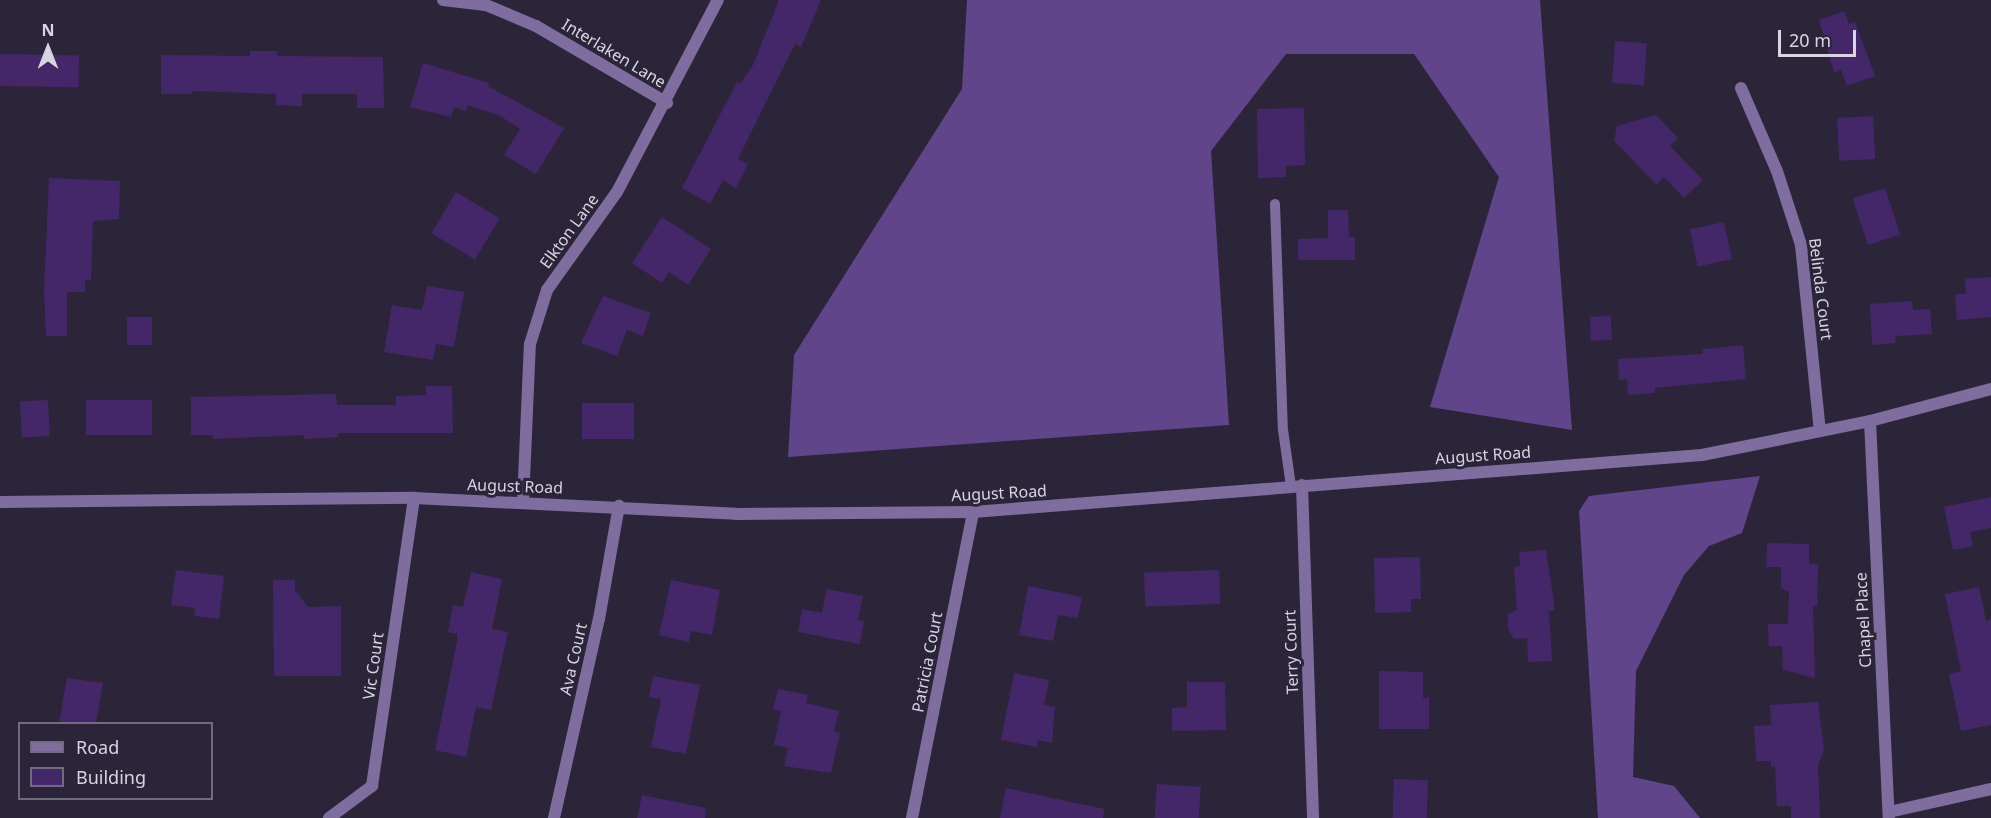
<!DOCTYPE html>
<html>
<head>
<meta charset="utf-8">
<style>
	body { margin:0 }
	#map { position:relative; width:1991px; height:818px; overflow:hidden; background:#2c2539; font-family:"Noto Sans",sans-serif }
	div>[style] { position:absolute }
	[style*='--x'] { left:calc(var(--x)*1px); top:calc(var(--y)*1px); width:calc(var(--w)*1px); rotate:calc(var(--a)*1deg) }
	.forest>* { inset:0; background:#60458a }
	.building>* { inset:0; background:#432769; transform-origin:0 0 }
	.service>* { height:10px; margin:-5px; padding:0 5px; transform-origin:5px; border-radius:5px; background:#7f6d9f }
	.minor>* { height:12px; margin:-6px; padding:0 6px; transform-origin:6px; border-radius:6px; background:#7f6d9f }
	.tertiary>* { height:12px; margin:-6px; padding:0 6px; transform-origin:6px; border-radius:6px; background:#7f6d9f }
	span { translate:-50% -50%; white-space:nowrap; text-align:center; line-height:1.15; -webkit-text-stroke:6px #2c2539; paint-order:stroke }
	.street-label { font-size:16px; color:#d8d4e2 }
	.legend { position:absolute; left:18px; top:722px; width:195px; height:78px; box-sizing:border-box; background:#2c2539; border:2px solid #716b7d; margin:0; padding:8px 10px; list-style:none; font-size:18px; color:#d8d4e2 }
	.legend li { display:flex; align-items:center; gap:12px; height:30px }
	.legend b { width:30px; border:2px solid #716b7d }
	.north { position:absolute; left:18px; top:18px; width:60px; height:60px; -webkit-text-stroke:4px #2c2539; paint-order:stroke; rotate:0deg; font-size:16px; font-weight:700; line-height:24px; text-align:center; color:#d8d4e2 }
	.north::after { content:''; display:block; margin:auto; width:21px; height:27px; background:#d8d4e2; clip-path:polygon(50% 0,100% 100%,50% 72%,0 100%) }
	.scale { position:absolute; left:1778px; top:30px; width:78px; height:27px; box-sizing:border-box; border:3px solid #d8d4e2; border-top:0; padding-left:8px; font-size:18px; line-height:21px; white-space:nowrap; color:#d8d4e2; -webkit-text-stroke:4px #2c2539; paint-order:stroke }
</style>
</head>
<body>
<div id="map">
	<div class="forest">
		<div style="clip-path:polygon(967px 0,1540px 0,1572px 430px,1430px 407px,1499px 177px,1414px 54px,1286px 54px,1211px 151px,1229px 425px,788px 457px,794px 355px,962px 89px)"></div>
		<div style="clip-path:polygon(1760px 476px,1742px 533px,1709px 546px,1684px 575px,1636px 671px,1633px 777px,1674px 786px,1700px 818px,1598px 818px,1579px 511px,1589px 496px)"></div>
	</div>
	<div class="building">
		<div style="clip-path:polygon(779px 0,821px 0,801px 47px,795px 44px,738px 159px,748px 164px,736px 188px,723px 180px,710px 204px,682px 188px,737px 82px,740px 84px,753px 65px)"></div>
		<div style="clip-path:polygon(1844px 11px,1849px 24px,1855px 22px,1875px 76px,1847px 86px,1841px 70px,1834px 73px,1819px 20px)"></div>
		<div style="left:1615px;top:41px;width:32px;height:42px;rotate:4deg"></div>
		<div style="clip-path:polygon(250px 51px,277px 51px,277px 56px,383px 57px,384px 108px,357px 108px,357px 94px,302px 94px,302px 106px,276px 105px,276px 94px,192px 91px,192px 94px,161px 94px,161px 55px,250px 56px)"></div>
		<div style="left:0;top:54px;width:79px;height:32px;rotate:1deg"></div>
		<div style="clip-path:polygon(423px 63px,489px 83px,488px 86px,564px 128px,536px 174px,504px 155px,520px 129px,500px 116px,468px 105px,466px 111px,454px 107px,451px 117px,410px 107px)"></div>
		<div style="clip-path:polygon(1304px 108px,1305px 165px,1286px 166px,1286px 177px,1258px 178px,1257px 109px)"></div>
		<div style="clip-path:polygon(1656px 115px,1678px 138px,1670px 146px,1703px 180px,1684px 198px,1664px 177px,1657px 185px,1614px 141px,1617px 126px)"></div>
		<div style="left:1873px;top:116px;width:43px;height:36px;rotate:87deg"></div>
		<div style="clip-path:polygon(49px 178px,120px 181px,119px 219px,93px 221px,91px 280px,85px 280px,85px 292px,67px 292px,67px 336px,46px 336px,44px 291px)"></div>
		<div style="left:1885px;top:188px;width:49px;height:34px;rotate:72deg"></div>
		<div style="left:456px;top:192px;width:51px;height:48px;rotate:31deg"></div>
		<div style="clip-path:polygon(1328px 210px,1348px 210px,1349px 237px,1355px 237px,1355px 260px,1298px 260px,1298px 239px,1328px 238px)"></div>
		<div style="clip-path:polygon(662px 217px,711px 249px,688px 285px,669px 272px,662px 283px,632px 263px)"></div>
		<div style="left:1724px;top:222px;width:38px;height:35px;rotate:78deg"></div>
		<div style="clip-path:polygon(1991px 277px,1991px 317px,1957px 320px,1955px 294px,1966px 294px,1965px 279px)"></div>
		<div style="clip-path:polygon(427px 286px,464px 292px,454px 347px,436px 344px,433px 360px,384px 352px,392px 305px,422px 310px)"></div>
		<div style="clip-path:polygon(603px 296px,651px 313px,643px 336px,627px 330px,617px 356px,581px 343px)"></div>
		<div style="clip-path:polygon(1912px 301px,1913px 310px,1930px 309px,1932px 334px,1895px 336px,1896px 343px,1872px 345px,1870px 304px)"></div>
		<div style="left:1611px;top:316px;width:24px;height:21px;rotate:88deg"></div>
		<div style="left:152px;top:317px;width:28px;height:25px;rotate:90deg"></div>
		<div style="clip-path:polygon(1743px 345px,1746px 379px,1655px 388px,1655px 393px,1628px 395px,1627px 379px,1619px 380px,1618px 359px,1703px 354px,1703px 349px)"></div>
		<div style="clip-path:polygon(426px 386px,452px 386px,453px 433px,338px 433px,338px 437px,304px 439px,304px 435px,213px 439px,213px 435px,191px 435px,191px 397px,336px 394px,337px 405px,396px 405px,396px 396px,426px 395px)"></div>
		<div style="left:48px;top:400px;width:36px;height:28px;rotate:87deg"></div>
		<div style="left:86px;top:400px;width:66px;height:35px"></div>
		<div style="left:582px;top:403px;width:52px;height:36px"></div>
		<div style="clip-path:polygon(1991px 497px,1991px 528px,1970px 532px,1973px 546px,1953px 550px,1944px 507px)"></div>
		<div style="clip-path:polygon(1767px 543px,1809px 544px,1809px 564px,1818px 564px,1817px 606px,1813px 606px,1815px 678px,1783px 670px,1782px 646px,1769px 646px,1768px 624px,1788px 624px,1789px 592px,1781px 588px,1781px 567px,1766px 567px)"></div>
		<div style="clip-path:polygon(1546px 550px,1555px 610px,1549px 611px,1552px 661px,1528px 662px,1527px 638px,1514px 639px,1508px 629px,1508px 614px,1517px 610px,1514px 567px,1520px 566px,1519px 552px)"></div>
		<div style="clip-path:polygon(1420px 557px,1421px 599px,1411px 599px,1411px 612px,1375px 613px,1374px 558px)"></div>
		<div style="clip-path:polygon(176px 570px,224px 576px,219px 619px,194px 616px,195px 608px,171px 605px)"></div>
		<div style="left:1219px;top:570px;width:34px;height:75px;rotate:88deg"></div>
		<div style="clip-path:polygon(471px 572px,502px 579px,492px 629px,508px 632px,491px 710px,476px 707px,466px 757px,435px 750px,457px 642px,457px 634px,448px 632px,453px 605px,463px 607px)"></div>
		<div style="clip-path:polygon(273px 580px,295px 580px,295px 590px,308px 607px,341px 606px,341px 676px,274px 676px)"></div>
		<div style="clip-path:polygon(671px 580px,720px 590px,712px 635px,691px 631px,689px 642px,659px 635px)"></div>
		<div style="clip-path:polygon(1028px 586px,1082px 597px,1078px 618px,1058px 615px,1053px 641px,1019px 635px)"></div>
		<div style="clip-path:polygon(1979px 587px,1986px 621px,1991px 620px,1991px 725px,1961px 731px,1949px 674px,1961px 671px,1945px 594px)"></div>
		<div style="clip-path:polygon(827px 589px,863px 596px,858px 620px,864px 621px,860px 644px,798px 632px,802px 609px,822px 613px)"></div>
		<div style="clip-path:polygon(1379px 671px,1423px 672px,1423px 698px,1429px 698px,1429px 729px,1379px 729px)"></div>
		<div style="clip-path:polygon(1014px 673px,1049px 680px,1044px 705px,1055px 707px,1052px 743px,1038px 740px,1037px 747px,1001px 740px)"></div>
		<div style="clip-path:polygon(653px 676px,700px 685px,686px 754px,651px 747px,661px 699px,649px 697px)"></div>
		<div style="clip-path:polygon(67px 678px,103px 683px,96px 723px,59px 723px)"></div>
		<div style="clip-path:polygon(1187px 682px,1225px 682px,1226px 730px,1172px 731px,1172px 708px,1187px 707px)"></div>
		<div style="clip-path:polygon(778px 689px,808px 695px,806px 703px,839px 711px,834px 731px,840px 733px,831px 773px,784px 766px,788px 748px,774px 745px,781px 711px,773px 710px)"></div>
		<div style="clip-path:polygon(1818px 702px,1824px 751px,1818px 764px,1820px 818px,1791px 818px,1791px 806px,1777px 806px,1775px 766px,1771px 767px,1771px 761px,1756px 761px,1754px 726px,1771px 725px,1770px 705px)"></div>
		<div style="left:1394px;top:779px;width:34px;height:39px;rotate:2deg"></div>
		<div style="left:1157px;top:784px;width:44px;height:34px;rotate:4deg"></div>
		<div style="clip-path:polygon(1006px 788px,1104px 809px,1103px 818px,1000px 818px)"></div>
		<div style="clip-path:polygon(642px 795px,706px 808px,705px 818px,637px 818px)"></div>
	</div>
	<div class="service">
		<div style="--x:1275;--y:204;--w:226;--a:88"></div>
		<div style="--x:1283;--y:430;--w:57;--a:81.9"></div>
	</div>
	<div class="minor">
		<div style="--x:443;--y:0;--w:43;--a:6.6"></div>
		<div style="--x:486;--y:5;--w:54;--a:22.8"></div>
		<div style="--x:536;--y:26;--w:152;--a:30.4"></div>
		<div style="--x:1741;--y:88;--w:90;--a:66.6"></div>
		<div style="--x:1777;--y:171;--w:78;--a:72"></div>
		<div style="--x:1801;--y:245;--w:187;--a:84.2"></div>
		<div style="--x:1870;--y:421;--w:397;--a:87.3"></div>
		<div style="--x:1302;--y:485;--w:333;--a:88.1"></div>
		<div style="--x:523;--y:502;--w:158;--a:-87.5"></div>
		<div style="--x:530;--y:344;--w:57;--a:-72.5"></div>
		<div style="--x:547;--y:290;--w:120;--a:-54.5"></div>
		<div style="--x:617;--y:192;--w:217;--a:-62.3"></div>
		<div style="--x:1889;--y:812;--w:105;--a:-12.7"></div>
		<div style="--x:329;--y:818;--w:54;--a:-36.7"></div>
		<div style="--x:372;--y:786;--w:291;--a:-81.7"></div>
		<div style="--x:554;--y:818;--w:204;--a:-77.3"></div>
		<div style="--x:599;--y:619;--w:115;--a:-80"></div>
		<div style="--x:912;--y:818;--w:312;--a:-78.7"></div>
	</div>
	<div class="tertiary">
		<div style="--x:0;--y:502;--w:414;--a:-0.6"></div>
		<div style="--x:414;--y:498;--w:322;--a:2.8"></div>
		<div style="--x:736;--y:514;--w:237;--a:-0.5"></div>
		<div style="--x:973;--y:512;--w:731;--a:-4.47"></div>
		<div style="--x:1702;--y:455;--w:171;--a:-11.4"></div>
		<div style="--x:1870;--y:421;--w:125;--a:-14.8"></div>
	</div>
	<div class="street-label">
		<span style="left:614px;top:53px;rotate:31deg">Interlaken Lane</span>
		<span style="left:569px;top:231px;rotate:-54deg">Elkton Lane</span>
		<span style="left:1821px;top:289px;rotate:83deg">Belinda Court</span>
		<span style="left:1483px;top:455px;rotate:-4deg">August Road</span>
		<span style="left:515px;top:486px;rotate:2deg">August Road</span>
		<span style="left:999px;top:493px;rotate:-3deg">August Road</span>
		<span style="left:1863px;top:620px;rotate:-93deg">Chapel Place</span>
		<span style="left:1291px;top:652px;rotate:-92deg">Terry Court</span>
		<span style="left:573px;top:659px;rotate:-77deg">Ava Court</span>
		<span style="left:927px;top:662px;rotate:-79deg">Patricia Court</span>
		<span style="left:373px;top:666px;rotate:-82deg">Vic Court</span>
	</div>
	<ul class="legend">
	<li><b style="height:8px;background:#7f6d9f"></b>Road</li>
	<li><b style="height:16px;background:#432769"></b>Building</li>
	</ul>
	<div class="north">N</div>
	<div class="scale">20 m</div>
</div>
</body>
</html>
